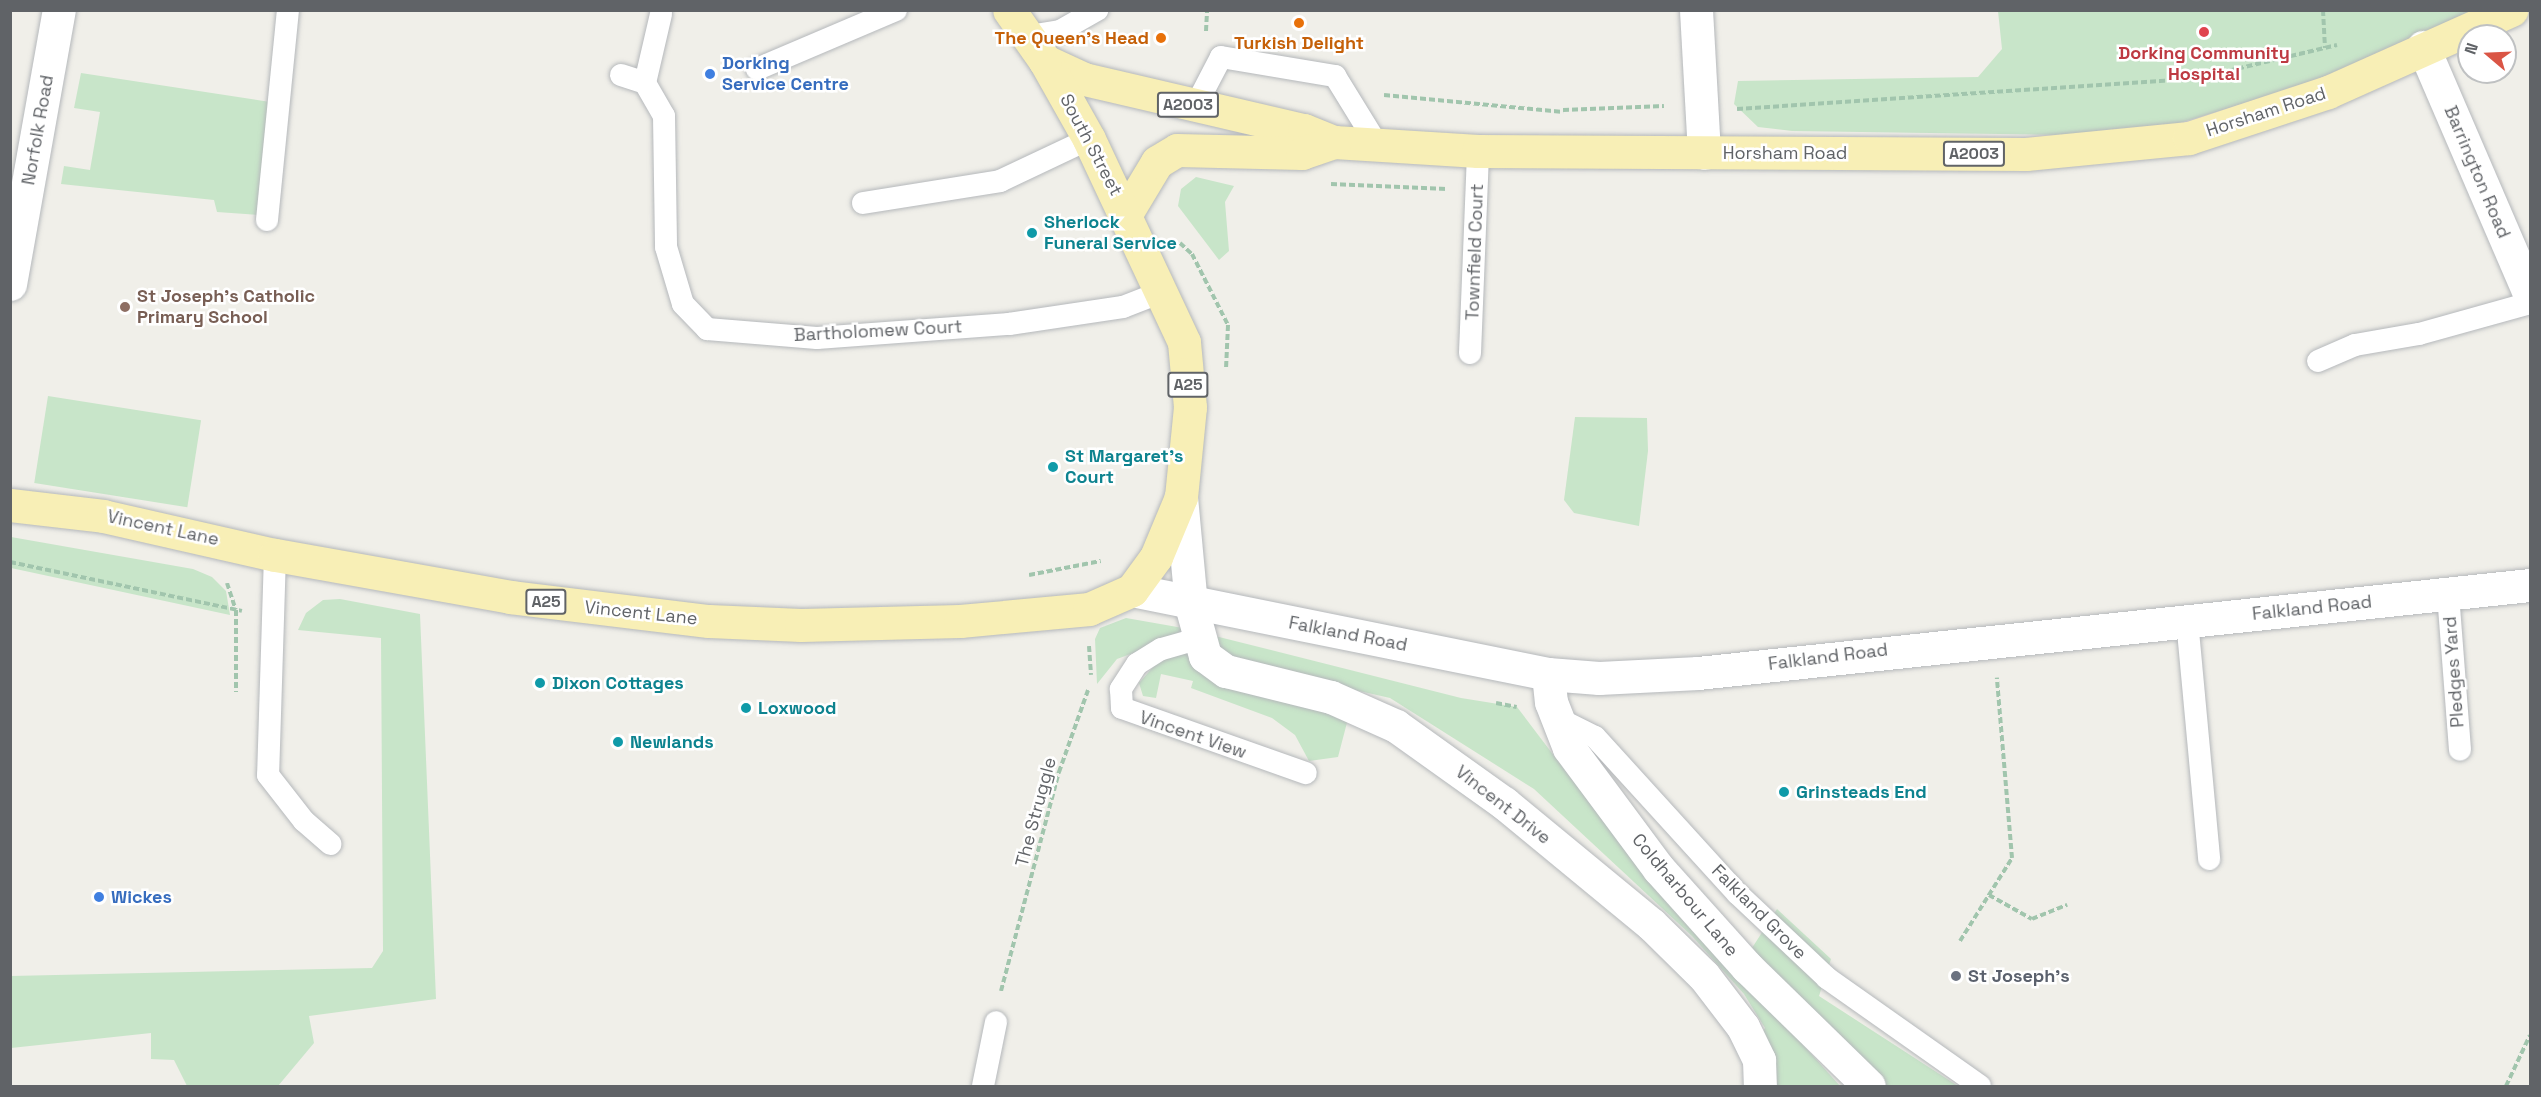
<!DOCTYPE html>
<html>
<head>
<meta charset="utf-8">
<style>
	body { margin:0 }
	#map { position:relative; width:2541px; height:1097px; overflow:hidden; background:#f0efe9; font-family:"Space Grotesk",sans-serif }
	div>[style] { position:absolute }
	[style*='--x'] { left:calc(var(--x)*1px); top:calc(var(--y)*1px); width:calc(var(--w)*1px); rotate:calc(var(--a)*1deg) }
	.green>* { inset:0; background:#c8e5c9; transform-origin:0 0 }
	.path>* { height:4px; margin-top:-2px; transform-origin:0; background:repeating-linear-gradient(90deg,#a1c5ad 0 6px,transparent 0 9px) }
	.roads { filter:drop-shadow(0 0 2px #b5b8bb) drop-shadow(0 0 2px #b5b8bb) }
	.service>* { height:22px; margin:-11px; padding:0 11px; transform-origin:11px; border-radius:11px; background:#fff }
	.minor>* { height:33px; margin:-16.5px; padding:0 16.5px; transform-origin:16.5px; border-radius:16.5px; background:#fff }
	.tertiary>* { height:33px; margin:-16.5px; padding:0 16.5px; transform-origin:16.5px; border-radius:16.5px; background:#fff }
	.primary>* { height:33px; margin:-16.5px; padding:0 16.5px; transform-origin:16.5px; border-radius:16.5px; background:#f8efb6 }
	.dots>* { width:16px; height:16px; translate:-50% -50%; box-sizing:border-box; border:3px solid #fff; border-radius:50% }
	span { translate:-50% -50%; white-space:nowrap; text-align:center; line-height:1.15; -webkit-text-stroke:5px #fff; paint-order:stroke }
	.shield-label span { padding:2px 4px; background:#fff; border:2px solid; border-radius:4px; -webkit-text-stroke-width:0 }
	.shield-label { font-size:16px; color:#606367; font-weight:700 }
	.food-label { font-size:18px; color:#c56008; font-weight:700 }
	.right { translate:-100% -50%; text-align:right }
	.health-label { font-size:18px; color:#be3a42; font-weight:700 }
	.shop-label { font-size:18px; color:#366cbe; font-weight:700 }
	.left { translate:0 -50%; text-align:left }
	.street-label { font-size:18px; color:#606367 }
	.culture-label { font-size:18px; color:#0d838f; font-weight:700 }
	.education-label { font-size:18px; color:#785e54; font-weight:700 }
	.worship-label { font-size:18px; color:#5b616d; font-weight:700 }
	.frame { position:absolute; inset:0; border:12px solid #606367; pointer-events:none }
	.north { position:absolute; left:2457px; top:24px; width:60px; height:60px; box-sizing:border-box; background:#fff; border:2px solid #bfc1c2; border-radius:50%; rotate:289deg; font-size:16px; font-weight:700; line-height:24px; text-align:center; color:#606367 }
	.north::after { content:''; display:block; margin:auto; width:21px; height:27px; background:#da5545; clip-path:polygon(50% 0,100% 100%,50% 72%,0 100%) }
</style>
</head>
<body>
<div id="map">
	<div class="green">
		<div style="clip-path:polygon(2295px 10px,2484px 11px,2327px 78px,2173px 125px,2063px 135px,1792px 131px,1758px 127px,1734px 104px,1738px 81px,1978px 77px,2002px 49px,1998px 11px)"></div>
		<div style="clip-path:polygon(81px 73px,270px 102px,258px 215px,217px 212px,214px 200px,61px 184px,64px 166px,90px 170px,100px 112px,74px 108px)"></div>
		<div style="clip-path:polygon(1196px 177px,1234px 186px,1225px 202px,1229px 251px,1219px 260px,1178px 206px,1181px 189px)"></div>
		<div style="left:48px;top:396px;width:155px;height:88px;rotate:9deg"></div>
		<div style="clip-path:polygon(1575px 417px,1647px 418px,1648px 451px,1639px 526px,1574px 513px,1564px 500px)"></div>
		<div style="clip-path:polygon(11px 537px,193px 569px,212px 577px,226px 591px,230px 615px,11px 568px)"></div>
		<div style="clip-path:polygon(340px 599px,420px 614px,436px 999px,309px 1016px,314px 1043px,278px 1086px,187px 1086px,174px 1060px,151px 1059px,151px 1033px,11px 1048px,11px 976px,372px 968px,383px 951px,381px 638px,298px 630px,306px 613px,323px 600px)"></div>
		<div style="clip-path:polygon(1126px 618px,1183px 628px,1174px 638px,1117px 659px,1097px 684px,1095px 639px,1100px 628px)"></div>
		<div style="clip-path:polygon(1215px 636px,1461px 698px,1517px 707px,1608px 827px,1840px 1086px,1747px 1086px,1756px 1043px,1765px 1028px,1744px 994px,1692px 936px,1534px 789px,1390px 698px,1232px 662px,1215px 650px)"></div>
		<div style="clip-path:polygon(1189px 650px,1349px 715px,1338px 757px,1309px 761px,1295px 735px,1272px 718px,1191px 688px,1193px 681px,1161px 674px,1156px 698px,1143px 696px,1139px 683px,1162px 657px)"></div>
		<div style="clip-path:polygon(1777px 909px,1831px 959px,1819px 996px,1958px 1086px,1887px 1086px,1815px 1019px,1752px 948px)"></div>
	</div>
	<div class="path">
		<div style="--x:2323;--y:10;--w:38;--a:87"></div>
		<div style="--x:1206;--y:31;--w:21;--a:-87"></div>
		<div style="--x:1384;--y:95;--w:180;--a:5.4"></div>
		<div style="--x:1737;--y:109;--w:458;--a:-3.8"></div>
		<div style="--x:2194;--y:79;--w:147;--a:-13.4"></div>
		<div style="--x:1563;--y:110;--w:101;--a:-2.3"></div>
		<div style="--x:1331;--y:184;--w:116;--a:2.5"></div>
		<div style="--x:1180;--y:243;--w:16;--a:43"></div>
		<div style="--x:1192;--y:254;--w:80;--a:63.1"></div>
		<div style="--x:1228;--y:325;--w:44;--a:92.6"></div>
		<div style="--x:10;--y:562;--w:237;--a:11.9"></div>
		<div style="--x:1029;--y:575;--w:73;--a:-11"></div>
		<div style="--x:227;--y:583;--w:28;--a:72"></div>
		<div style="--x:236;--y:610;--w:82;--a:90"></div>
		<div style="--x:1089;--y:646;--w:29;--a:86"></div>
		<div style="--x:1496;--y:703;--w:21;--a:11"></div>
		<div style="--x:1989;--y:895;--w:49;--a:29.2"></div>
		<div style="--x:2032;--y:919;--w:38;--a:-22"></div>
		<div style="--x:1960;--y:941;--w:98;--a:-57.9"></div>
		<div style="--x:2012;--y:858;--w:181;--a:-94.8"></div>
		<div style="--x:1001;--y:991;--w:227;--a:-75.2"></div>
		<div style="--x:1059;--y:772;--w:87;--a:-70.5"></div>
		<div style="--x:2506;--y:1086;--w:56;--a:-64.8"></div>
	</div>
	<div class="roads">
		<div class="service">
			<div style="--x:1029;--y:36;--w:31;--a:-9"></div>
			<div style="--x:1060;--y:31;--w:43;--a:-29.6"></div>
			<div style="--x:757;--y:69;--w:151;--a:-23"></div>
			<div style="--x:621;--y:75;--w:25;--a:18"></div>
			<div style="--x:645;--y:83;--w:71;--a:-76.9"></div>
			<div style="--x:645;--y:83;--w:38;--a:60"></div>
			<div style="--x:664;--y:116;--w:131;--a:89.1"></div>
			<div style="--x:666;--y:247;--w:59;--a:73.4"></div>
			<div style="--x:683;--y:304;--w:35;--a:46"></div>
			<div style="--x:707;--y:329;--w:110;--a:4.7"></div>
			<div style="--x:817;--y:338;--w:193;--a:-4.2"></div>
			<div style="--x:1009;--y:324;--w:115;--a:-8.5"></div>
			<div style="--x:1123;--y:307;--w:44;--a:-21.3"></div>
			<div style="--x:1195;--y:107;--w:56;--a:-62.5"></div>
			<div style="--x:1221;--y:57;--w:116;--a:9.5"></div>
			<div style="--x:1335;--y:76;--w:82;--a:58.4"></div>
			<div style="--x:863;--y:203;--w:139;--a:-9.1"></div>
			<div style="--x:1000;--y:181;--w:98;--a:-25.3"></div>
			<div style="--x:267;--y:220;--w:211;--a:-84.3"></div>
			<div style="--x:1470;--y:353;--w:202;--a:-87.7"></div>
			<div style="--x:2318;--y:361;--w:40;--a:-23.4"></div>
			<div style="--x:2355;--y:345;--w:65;--a:-9.8"></div>
			<div style="--x:2419;--y:334;--w:115;--a:-15.6"></div>
			<div style="--x:275;--y:555;--w:220;--a:91.8"></div>
			<div style="--x:268;--y:775;--w:58;--a:52"></div>
			<div style="--x:304;--y:821;--w:35;--a:41"></div>
			<div style="--x:2448;--y:594;--w:156;--a:85.6"></div>
			<div style="--x:2187;--y:620;--w:240;--a:84.7"></div>
			<div style="--x:1197;--y:639;--w:37;--a:164"></div>
			<div style="--x:1161;--y:649;--w:28;--a:148"></div>
			<div style="--x:1137;--y:664;--w:30;--a:123"></div>
			<div style="--x:1121;--y:689;--w:19;--a:87"></div>
			<div style="--x:1122;--y:708;--w:195;--a:19.5"></div>
			<div style="--x:1557;--y:718;--w:42;--a:26.6"></div>
			<div style="--x:1595;--y:737;--w:212;--a:47.7"></div>
			<div style="--x:1738;--y:894;--w:122;--a:43.3"></div>
			<div style="--x:1827;--y:978;--w:187;--a:35.2"></div>
			<div style="--x:983;--y:1086;--w:65;--a:-78.5"></div>
		</div>
		<div class="minor">
			<div style="--x:1696;--y:10;--w:143;--a:86.8"></div>
			<div style="--x:2423;--y:47;--w:271;--a:66.7"></div>
			<div style="--x:10;--y:284;--w:278;--a:-79.9"></div>
			<div style="--x:1191;--y:605;--w:53;--a:74.6"></div>
			<div style="--x:1205;--y:656;--w:26;--a:36"></div>
			<div style="--x:1226;--y:671;--w:108;--a:13.9"></div>
			<div style="--x:1331;--y:697;--w:71;--a:24"></div>
			<div style="--x:1396;--y:726;--w:133;--a:35.5"></div>
			<div style="--x:1504;--y:803;--w:190;--a:39.5"></div>
			<div style="--x:1651;--y:924;--w:74;--a:44.5"></div>
			<div style="--x:1704;--y:976;--w:64;--a:52.6"></div>
			<div style="--x:1743;--y:1027;--w:37;--a:64"></div>
			<div style="--x:1759;--y:1060;--w:26;--a:88"></div>
			<div style="--x:1548;--y:674;--w:51;--a:4.5"></div>
			<div style="--x:1599;--y:678;--w:99;--a:-2.9"></div>
			<div style="--x:1698;--y:673;--w:837;--a:-6.04"></div>
		</div>
		<div class="tertiary">
			<div style="--x:1181;--y:497;--w:108;--a:84.7"></div>
			<div style="--x:1132;--y:590;--w:424;--a:11.4"></div>
			<div style="--x:1548;--y:674;--w:28;--a:84"></div>
			<div style="--x:1551;--y:702;--w:49;--a:68.6"></div>
			<div style="--x:1569;--y:748;--w:151;--a:53.4"></div>
			<div style="--x:1659;--y:869;--w:132;--a:48.1"></div>
			<div style="--x:1747;--y:967;--w:170;--a:44.3"></div>
		</div>
		<div class="primary">
			<div style="--x:1045;--y:61;--w:43;--a:24.8"></div>
			<div style="--x:1084;--y:79;--w:226;--a:13.1"></div>
			<div style="--x:1304;--y:130;--w:32;--a:22"></div>
			<div style="--x:1334;--y:142;--w:144;--a:3.6"></div>
			<div style="--x:1478;--y:151;--w:548;--a:0.31"></div>
			<div style="--x:2026;--y:154;--w:164;--a:-5.6"></div>
			<div style="--x:2189;--y:138;--w:146;--a:-18.3"></div>
			<div style="--x:2328;--y:92;--w:201;--a:-24.1"></div>
			<div style="--x:1127;--y:212;--w:58;--a:-59"></div>
			<div style="--x:1157;--y:162;--w:23;--a:-31"></div>
			<div style="--x:1177;--y:150;--w:125;--a:1.4"></div>
			<div style="--x:1302;--y:153;--w:34;--a:-19"></div>
			<div style="--x:10;--y:505;--w:94;--a:6.7"></div>
			<div style="--x:103;--y:516;--w:176;--a:12.8"></div>
			<div style="--x:275;--y:555;--w:239;--a:10.1"></div>
			<div style="--x:510;--y:597;--w:200;--a:6.9"></div>
			<div style="--x:709;--y:621;--w:92;--a:2.5"></div>
			<div style="--x:801;--y:625;--w:159;--a:-1.4"></div>
			<div style="--x:960;--y:621;--w:130;--a:-5.3"></div>
			<div style="--x:1089;--y:609;--w:47;--a:-23.8"></div>
			<div style="--x:1132;--y:590;--w:41;--a:-54"></div>
			<div style="--x:1156;--y:557;--w:65;--a:-67.4"></div>
			<div style="--x:1181;--y:497;--w:90;--a:-84.3"></div>
			<div style="--x:1190;--y:407;--w:65;--a:-95.3"></div>
			<div style="--x:1184;--y:342;--w:224;--a:-115.1"></div>
			<div style="--x:1089;--y:139;--w:90;--a:-119.4"></div>
			<div style="--x:1045;--y:61;--w:62;--a:-125.2"></div>
		</div>
	</div>
	<div class="dots">
		<div style="left:1299px;top:23px;background:#e8710a"></div>
		<div style="left:2204px;top:32px;background:#e0444e"></div>
		<div style="left:1161px;top:38px;background:#e8710a"></div>
		<div style="left:710px;top:74px;background:#3f7fe0"></div>
		<div style="left:1032px;top:233px;background:#0f9aa8"></div>
		<div style="left:125px;top:307px;background:#8d6e63"></div>
		<div style="left:1053px;top:467px;background:#0f9aa8"></div>
		<div style="left:540px;top:683px;background:#0f9aa8"></div>
		<div style="left:746px;top:708px;background:#0f9aa8"></div>
		<div style="left:618px;top:742px;background:#0f9aa8"></div>
		<div style="left:1784px;top:792px;background:#0f9aa8"></div>
		<div style="left:99px;top:897px;background:#3f7fe0"></div>
		<div style="left:1956px;top:976px;background:#6b7280"></div>
	</div>
	<div class="shield-label">
		<span style="left:1188px;top:105px">A2003</span>
		<span style="left:1974px;top:154px">A2003</span>
		<span style="left:1188px;top:385px">A25</span>
		<span style="left:546px;top:602px">A25</span>
	</div>
	<div class="food-label">
		<span class="right" style="left:1149px;top:38px">The Queen's Head</span>
		<span style="left:1299px;top:43px">Turkish Delight</span>
	</div>
	<div class="health-label">
		<span style="left:2204px;top:64px">Dorking Community<br>Hospital</span>
	</div>
	<div class="shop-label">
		<span class="left" style="left:722px;top:74px">Dorking<br>Service Centre</span>
		<span class="left" style="left:111px;top:897px">Wickes</span>
	</div>
	<div class="street-label">
		<span style="left:2266px;top:112px;rotate:-18deg">Horsham Road</span>
		<span style="left:38px;top:130px;rotate:-80deg">Norfolk Road</span>
		<span style="left:1091px;top:145px;rotate:62deg">South Street</span>
		<span style="left:1785px;top:153px">Horsham Road</span>
		<span style="left:2477px;top:172px;rotate:67deg">Barrington Road</span>
		<span style="left:1475px;top:252px;rotate:-88deg">Townfield Court</span>
		<span style="left:878px;top:331px;rotate:-3deg">Bartholomew Court</span>
		<span style="left:163px;top:528px;rotate:12deg">Vincent Lane</span>
		<span style="left:2312px;top:608px;rotate:-6deg">Falkland Road</span>
		<span style="left:641px;top:613px;rotate:6deg">Vincent Lane</span>
		<span style="left:1348px;top:634px;rotate:11deg">Falkland Road</span>
		<span style="left:1828px;top:657px;rotate:-7deg">Falkland Road</span>
		<span style="left:2454px;top:672px;rotate:-94deg">Pledges Yard</span>
		<span style="left:1193px;top:735px;rotate:19deg">Vincent View</span>
		<span style="left:1503px;top:805px;rotate:38deg">Vincent Drive</span>
		<span style="left:1036px;top:812px;rotate:-75deg">The Struggle</span>
		<span style="left:1685px;top:895px;rotate:50deg">Coldharbour Lane</span>
		<span style="left:1759px;top:912px;rotate:45deg">Falkland Grove</span>
	</div>
	<div class="culture-label">
		<span class="left" style="left:1044px;top:233px">Sherlock<br>Funeral Service</span>
		<span class="left" style="left:1065px;top:467px">St Margaret's<br>Court</span>
		<span class="left" style="left:552px;top:683px">Dixon Cottages</span>
		<span class="left" style="left:758px;top:708px">Loxwood</span>
		<span class="left" style="left:630px;top:742px">Newlands</span>
		<span class="left" style="left:1796px;top:792px">Grinsteads End</span>
	</div>
	<div class="education-label">
		<span class="left" style="left:137px;top:307px">St Joseph's Catholic<br>Primary School</span>
	</div>
	<div class="worship-label">
		<span class="left" style="left:1968px;top:976px">St Joseph's</span>
	</div>
	<div class="frame"></div>
	<div class="north">N</div>
</div>
</body>
</html>
